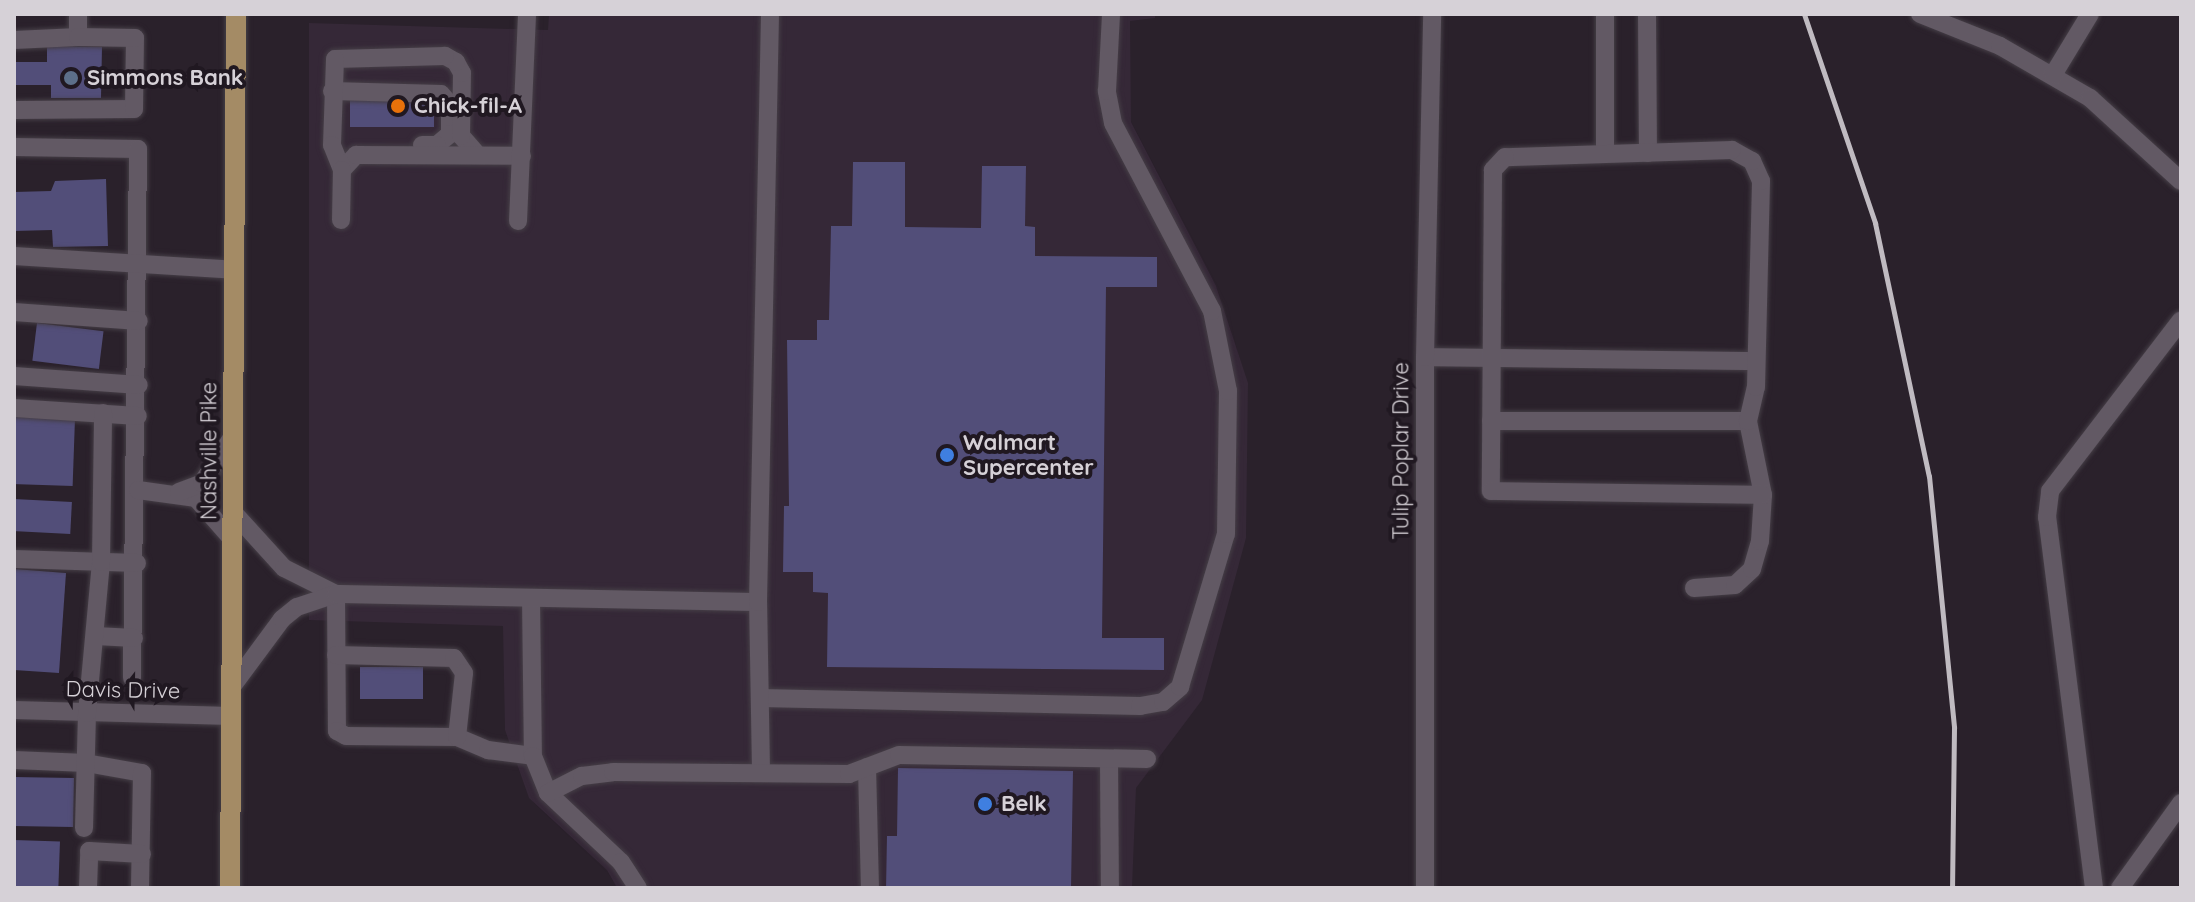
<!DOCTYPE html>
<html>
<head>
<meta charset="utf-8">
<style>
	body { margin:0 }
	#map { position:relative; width:2195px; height:902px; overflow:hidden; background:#2a212b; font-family:Quicksand,sans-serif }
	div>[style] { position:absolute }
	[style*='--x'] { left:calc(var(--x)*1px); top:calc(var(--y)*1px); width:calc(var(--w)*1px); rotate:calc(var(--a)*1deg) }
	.built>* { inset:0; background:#352837 }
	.building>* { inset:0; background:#524e79; transform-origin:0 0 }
	.roads { filter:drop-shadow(0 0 2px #453e46) drop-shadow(0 0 2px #453e46) }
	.minor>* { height:18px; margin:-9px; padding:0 9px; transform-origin:9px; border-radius:9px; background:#625964 }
	.major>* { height:20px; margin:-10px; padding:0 10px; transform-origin:10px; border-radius:10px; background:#a48b65 }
	.rail>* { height:5px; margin:-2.5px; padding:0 2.5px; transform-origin:2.5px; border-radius:2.5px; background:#c0bbc1 }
	.dots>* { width:22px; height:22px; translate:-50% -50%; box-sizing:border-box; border:4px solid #201821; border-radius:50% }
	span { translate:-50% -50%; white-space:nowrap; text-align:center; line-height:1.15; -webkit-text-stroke:8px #201821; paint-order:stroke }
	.poi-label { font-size:22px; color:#d6d1d7; font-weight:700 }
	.left { translate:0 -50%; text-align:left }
	.street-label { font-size:22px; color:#d6d1d7 }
	.frame { position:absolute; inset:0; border:16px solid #d6d1d7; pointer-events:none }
</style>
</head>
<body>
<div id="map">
	<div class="built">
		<div style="clip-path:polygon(549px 14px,1155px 14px,1155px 18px,1130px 21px,1131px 122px,1216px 286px,1248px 383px,1246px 538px,1202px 700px,1136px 788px,1132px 888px,617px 888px,607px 870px,529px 798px,505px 730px,503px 626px,309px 620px,309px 23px,548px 30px)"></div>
	</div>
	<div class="building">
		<div style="clip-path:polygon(47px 46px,102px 47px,101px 98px,51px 98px,51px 85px,14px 85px,14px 62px,47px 62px)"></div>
		<div style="left:350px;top:95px;width:84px;height:32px"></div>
		<div style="clip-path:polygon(853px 162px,905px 162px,905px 227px,981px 228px,982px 166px,1026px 166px,1025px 226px,1035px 227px,1035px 256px,1157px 257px,1157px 287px,1106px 287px,1102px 638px,1164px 638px,1164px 670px,827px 667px,828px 593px,813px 592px,813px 572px,783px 572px,784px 506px,789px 506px,787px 340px,817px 340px,817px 320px,829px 320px,831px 226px,852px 226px)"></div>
		<div style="clip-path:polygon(106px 179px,108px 246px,53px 247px,52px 230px,14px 231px,14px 192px,51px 191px,55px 181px)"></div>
		<div style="left:37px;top:323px;width:67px;height:38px;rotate:7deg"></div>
		<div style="left:14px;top:417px;width:61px;height:67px;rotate:2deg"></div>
		<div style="left:14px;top:499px;width:58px;height:32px;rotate:3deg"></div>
		<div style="clip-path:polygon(14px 569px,66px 573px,59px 673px,14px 670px)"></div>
		<div style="left:360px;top:667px;width:63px;height:32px"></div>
		<div style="clip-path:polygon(898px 768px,1073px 771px,1071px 888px,886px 888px,887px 836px,897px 836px)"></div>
		<div style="left:14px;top:777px;width:60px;height:49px;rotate:1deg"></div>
		<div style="left:14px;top:840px;width:46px;height:48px;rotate:2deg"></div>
	</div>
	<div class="roads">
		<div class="minor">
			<div style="--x:1647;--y:14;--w:139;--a:89.6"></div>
			<div style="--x:1920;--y:14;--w:86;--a:21.8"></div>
			<div style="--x:2000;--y:46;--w:104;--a:30"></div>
			<div style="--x:2090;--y:98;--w:123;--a:42.4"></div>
			<div style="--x:14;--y:40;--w:64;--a:-2.7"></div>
			<div style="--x:78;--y:37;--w:23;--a:-90"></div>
			<div style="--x:2053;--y:75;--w:71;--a:-58.8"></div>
			<div style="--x:332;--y:91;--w:109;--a:1.6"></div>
			<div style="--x:441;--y:94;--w:13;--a:48"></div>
			<div style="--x:450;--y:104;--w:30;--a:90"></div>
			<div style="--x:450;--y:134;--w:17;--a:140"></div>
			<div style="--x:437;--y:145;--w:15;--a:180"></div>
			<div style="--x:14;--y:110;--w:120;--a:-0.5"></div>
			<div style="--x:134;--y:109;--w:71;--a:-89.2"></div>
			<div style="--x:135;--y:38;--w:57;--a:-179"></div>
			<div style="--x:14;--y:147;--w:124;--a:0.9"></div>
			<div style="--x:138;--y:149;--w:529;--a:90.65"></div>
			<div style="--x:476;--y:153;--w:23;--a:-131"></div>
			<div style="--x:461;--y:136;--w:63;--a:-89.1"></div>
			<div style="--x:462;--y:73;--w:13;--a:-119"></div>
			<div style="--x:456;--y:62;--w:13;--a:-151"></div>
			<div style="--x:445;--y:56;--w:110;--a:178.4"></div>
			<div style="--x:335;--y:59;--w:86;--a:92"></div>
			<div style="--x:332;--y:145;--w:27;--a:68"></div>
			<div style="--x:342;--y:170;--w:21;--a:-47"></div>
			<div style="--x:356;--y:155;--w:166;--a:0.3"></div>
			<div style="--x:1605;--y:154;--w:140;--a:-90"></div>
			<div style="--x:341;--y:220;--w:50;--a:-88.9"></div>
			<div style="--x:518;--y:221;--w:207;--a:-87.5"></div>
			<div style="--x:14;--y:256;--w:220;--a:3.6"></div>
			<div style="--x:14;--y:312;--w:125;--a:4.1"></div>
			<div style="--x:1425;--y:357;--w:331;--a:0.7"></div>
			<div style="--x:14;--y:376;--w:125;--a:4.1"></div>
			<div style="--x:14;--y:408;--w:124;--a:3.7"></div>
			<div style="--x:1491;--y:421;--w:257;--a:0"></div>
			<div style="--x:138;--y:490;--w:59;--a:7.9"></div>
			<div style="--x:196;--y:498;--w:55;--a:48.7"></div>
			<div style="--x:179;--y:492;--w:25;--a:-21"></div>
			<div style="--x:202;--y:483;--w:56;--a:-56.6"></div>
			<div style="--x:233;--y:512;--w:76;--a:47.7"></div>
			<div style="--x:284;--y:568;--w:58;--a:26.6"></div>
			<div style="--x:14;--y:559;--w:123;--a:1.9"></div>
			<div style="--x:1694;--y:588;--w:41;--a:-4.2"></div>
			<div style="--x:1735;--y:585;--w:23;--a:-43"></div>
			<div style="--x:1752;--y:569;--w:29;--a:-74"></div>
			<div style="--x:1760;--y:541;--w:46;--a:-86.3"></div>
			<div style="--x:1763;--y:495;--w:76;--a:-101.5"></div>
			<div style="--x:1748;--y:421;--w:35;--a:-77"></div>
			<div style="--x:1756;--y:387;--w:206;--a:-88.6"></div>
			<div style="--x:1761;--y:181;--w:22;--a:-114"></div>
			<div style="--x:1752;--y:161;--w:23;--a:-151"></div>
			<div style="--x:1732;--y:150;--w:227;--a:178.2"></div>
			<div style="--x:1505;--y:157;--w:18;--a:133"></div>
			<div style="--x:1493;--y:170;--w:321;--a:90.4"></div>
			<div style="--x:1491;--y:491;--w:272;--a:0.8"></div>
			<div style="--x:336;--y:594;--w:137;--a:89.6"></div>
			<div style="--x:337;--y:731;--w:10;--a:29"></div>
			<div style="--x:346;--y:736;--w:111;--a:0.5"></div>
			<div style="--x:457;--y:737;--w:34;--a:23"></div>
			<div style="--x:488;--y:750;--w:45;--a:7.6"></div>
			<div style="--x:531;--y:598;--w:158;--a:89.3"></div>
			<div style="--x:533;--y:756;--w:40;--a:68"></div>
			<div style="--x:548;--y:793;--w:100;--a:43.4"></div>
			<div style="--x:621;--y:862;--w:31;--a:57"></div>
			<div style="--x:96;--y:636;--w:38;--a:3"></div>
			<div style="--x:336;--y:655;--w:118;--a:1.5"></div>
			<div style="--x:454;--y:658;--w:18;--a:56"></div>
			<div style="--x:464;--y:673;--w:64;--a:96.2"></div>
			<div style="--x:231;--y:688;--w:86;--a:-53.5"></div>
			<div style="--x:282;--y:619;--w:19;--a:-39"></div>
			<div style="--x:297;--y:607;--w:41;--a:-18.4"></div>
			<div style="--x:336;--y:594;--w:422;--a:1.1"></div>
			<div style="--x:760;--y:698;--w:380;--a:1.2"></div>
			<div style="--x:1140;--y:706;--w:23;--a:-10"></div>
			<div style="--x:1163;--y:702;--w:23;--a:-41"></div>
			<div style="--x:1180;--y:687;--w:160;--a:-73.3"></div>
			<div style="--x:1226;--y:534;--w:143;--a:-89.2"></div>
			<div style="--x:1228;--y:391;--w:82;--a:-101.3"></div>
			<div style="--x:1212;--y:311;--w:212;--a:-117.8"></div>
			<div style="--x:1113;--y:123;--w:33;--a:-101"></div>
			<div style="--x:1107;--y:91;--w:77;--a:-87"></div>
			<div style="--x:14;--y:710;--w:217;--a:1.6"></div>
			<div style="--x:1109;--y:759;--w:129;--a:89.6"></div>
			<div style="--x:14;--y:760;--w:72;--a:2.4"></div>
			<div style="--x:86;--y:763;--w:57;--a:10.1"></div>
			<div style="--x:142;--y:773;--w:115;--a:91"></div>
			<div style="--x:867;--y:767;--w:121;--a:88.6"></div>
			<div style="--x:761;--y:770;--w:168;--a:-91"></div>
			<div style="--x:758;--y:602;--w:588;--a:-88.83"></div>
			<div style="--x:548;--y:793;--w:38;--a:-27"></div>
			<div style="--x:582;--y:776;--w:31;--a:-7"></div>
			<div style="--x:613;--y:772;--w:236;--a:0.5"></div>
			<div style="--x:849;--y:774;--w:53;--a:-20.8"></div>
			<div style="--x:899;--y:755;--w:248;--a:0.9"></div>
			<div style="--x:84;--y:828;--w:115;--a:-88.5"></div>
			<div style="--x:87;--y:713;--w:152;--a:-84.7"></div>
			<div style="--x:101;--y:562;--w:149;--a:-89.2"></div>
			<div style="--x:88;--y:888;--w:37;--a:-88"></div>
			<div style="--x:89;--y:851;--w:53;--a:3.2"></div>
			<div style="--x:1425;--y:888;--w:531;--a:-90"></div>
			<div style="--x:1425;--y:357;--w:343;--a:-88.8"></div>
			<div style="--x:2094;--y:888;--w:374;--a:-97.2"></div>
			<div style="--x:2047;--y:517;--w:26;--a:-83"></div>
			<div style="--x:2050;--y:491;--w:215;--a:-52.5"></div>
			<div style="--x:2120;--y:888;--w:105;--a:-54.3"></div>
		</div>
		<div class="major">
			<div style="--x:230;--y:888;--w:874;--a:-89.61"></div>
		</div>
	</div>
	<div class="rail">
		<div style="--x:1804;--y:14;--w:221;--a:71.2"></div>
		<div style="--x:1875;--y:223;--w:259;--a:78"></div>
		<div style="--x:1929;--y:476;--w:253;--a:84.3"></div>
		<div style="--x:1954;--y:728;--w:160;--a:90.7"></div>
	</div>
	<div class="dots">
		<div style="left:71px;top:78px;background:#5c6f8a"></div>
		<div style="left:398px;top:106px;background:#e8710a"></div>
		<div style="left:947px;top:455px;background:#3f7fe0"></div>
		<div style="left:985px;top:804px;background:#3f7fe0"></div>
	</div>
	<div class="poi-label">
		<span class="left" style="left:87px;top:78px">Simmons Bank</span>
		<span class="left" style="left:414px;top:106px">Chick-fil-A</span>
		<span class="left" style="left:963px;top:455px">Walmart<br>Supercenter</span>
		<span class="left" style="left:1001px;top:804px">Belk</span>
	</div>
	<div class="street-label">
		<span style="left:209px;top:451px;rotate:-90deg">Nashville Pike</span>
		<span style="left:1401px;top:451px;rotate:-90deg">Tulip Poplar Drive</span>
		<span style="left:123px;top:690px;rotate:1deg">Davis Drive</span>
	</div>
	<div class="frame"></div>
</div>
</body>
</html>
